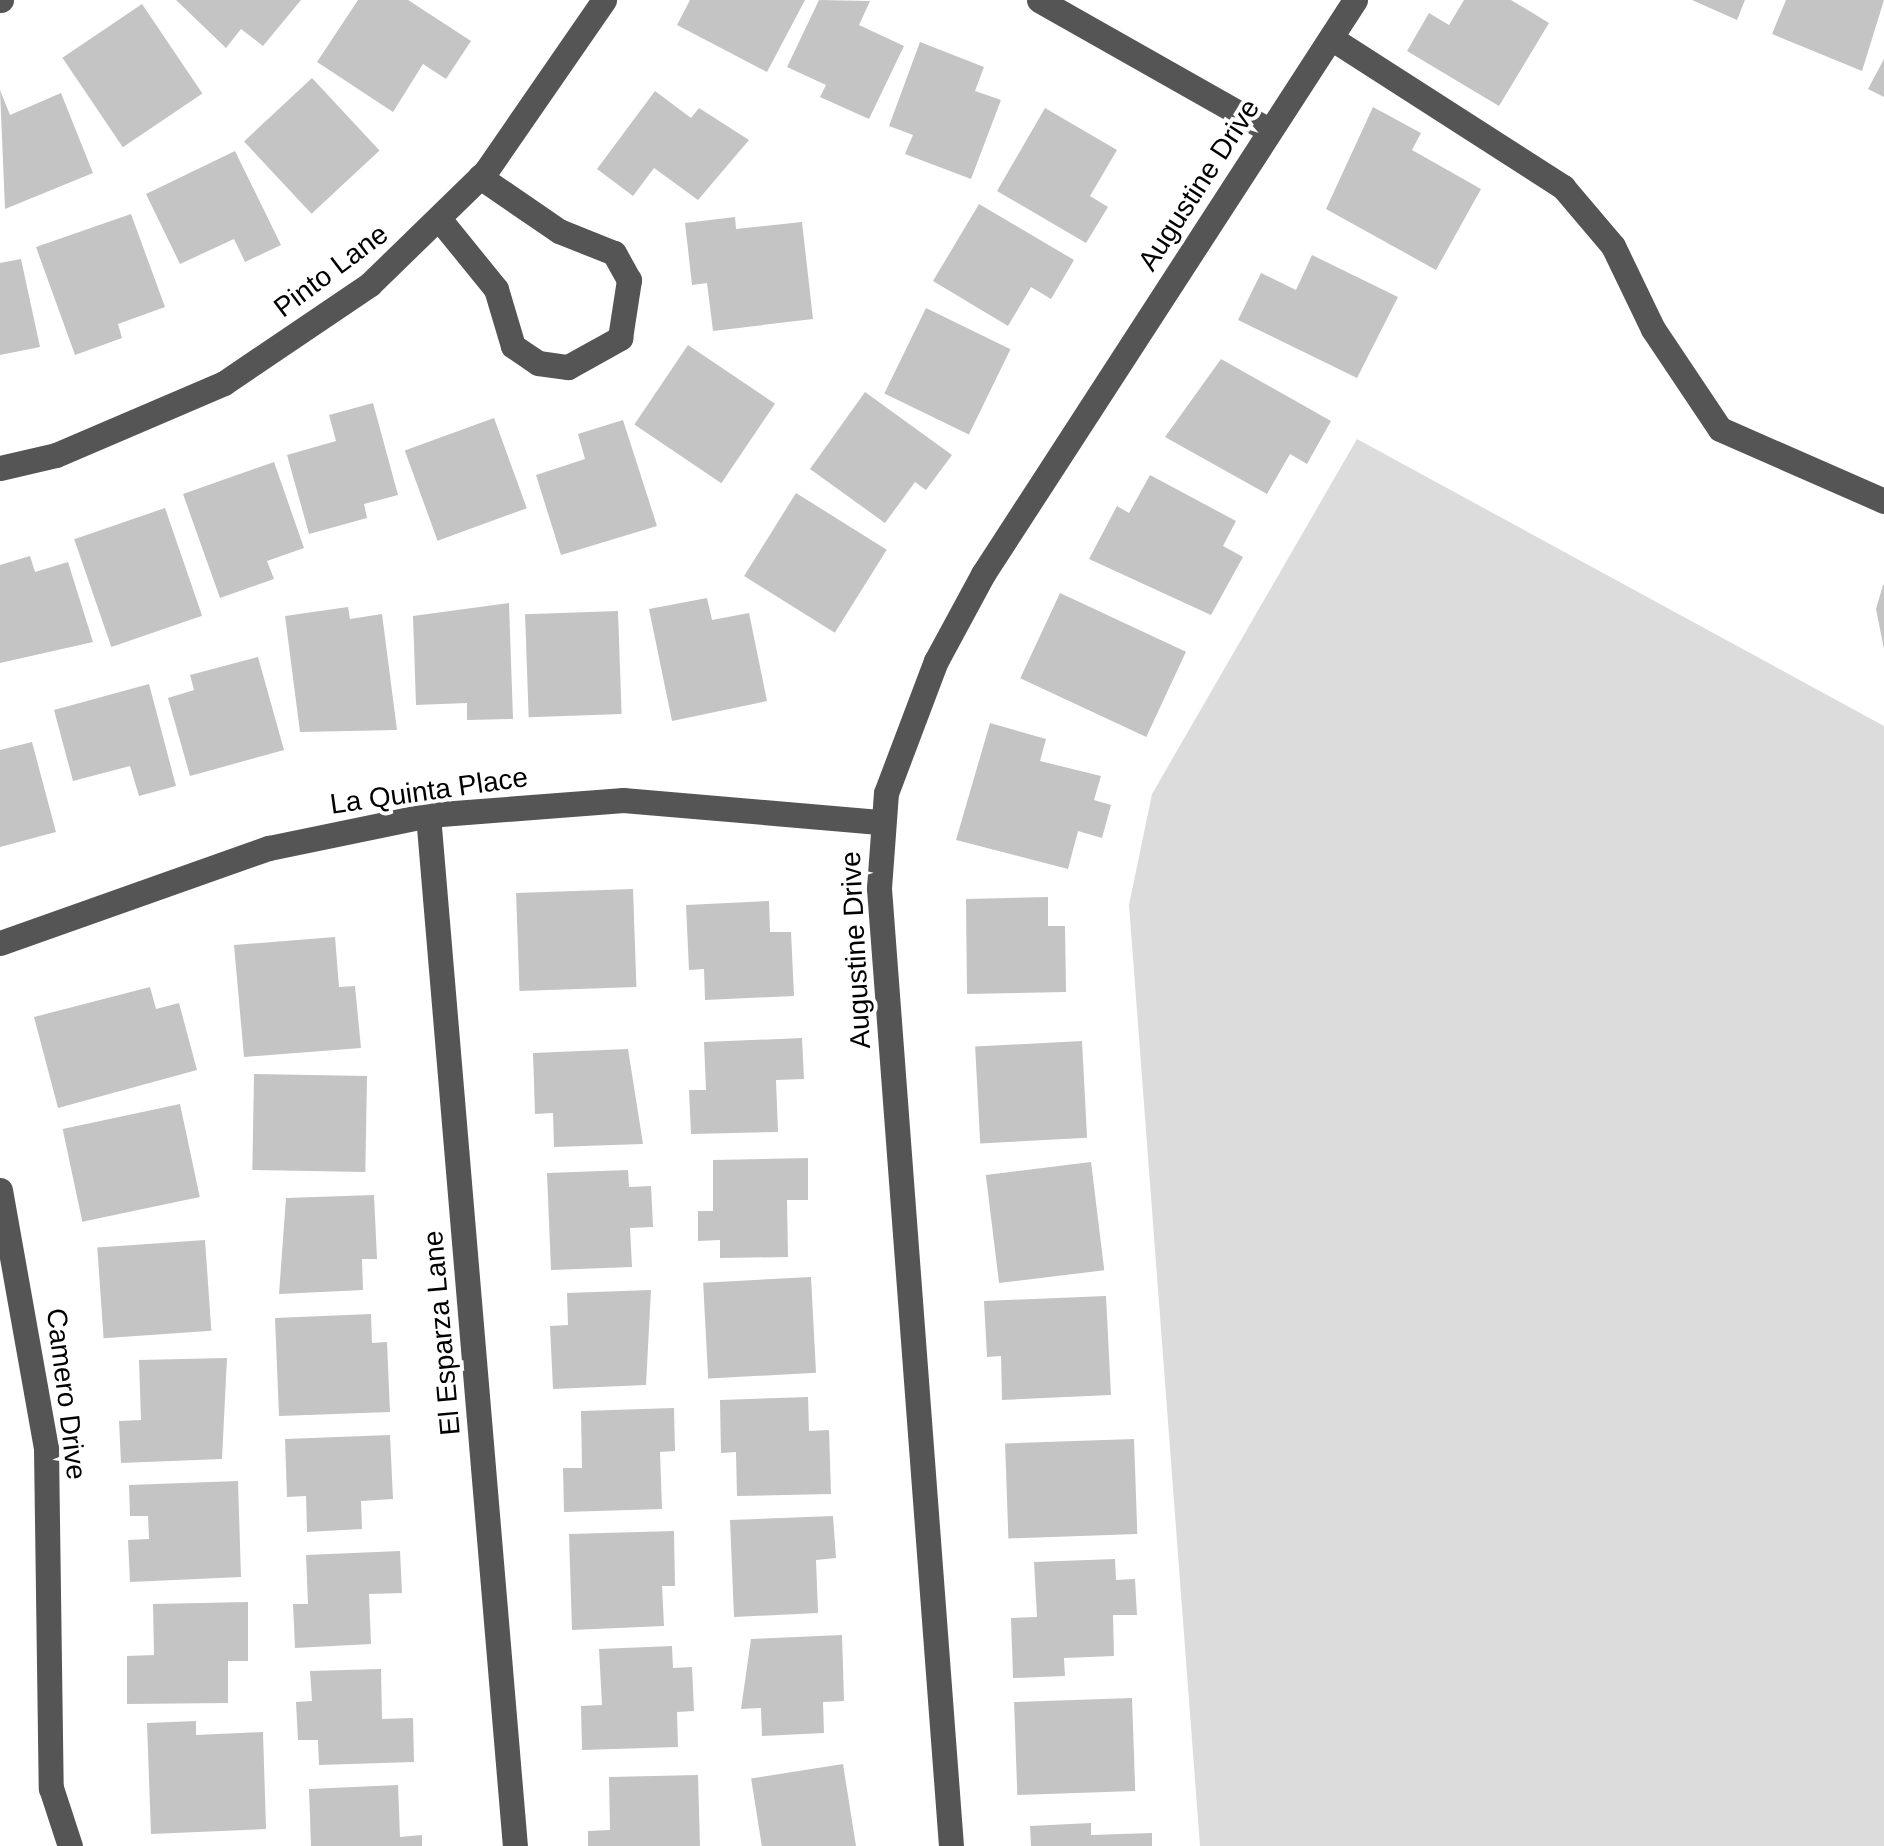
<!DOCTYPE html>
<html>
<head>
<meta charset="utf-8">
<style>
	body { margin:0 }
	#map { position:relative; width:1884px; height:1846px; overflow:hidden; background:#fff; font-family:Helvetica,sans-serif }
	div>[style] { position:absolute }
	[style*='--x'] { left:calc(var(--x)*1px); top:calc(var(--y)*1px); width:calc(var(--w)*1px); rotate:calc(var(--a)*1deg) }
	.green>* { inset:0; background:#dcdcdc }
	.building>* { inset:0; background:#c4c4c4; transform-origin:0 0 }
	.minor>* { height:25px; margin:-12.5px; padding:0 12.5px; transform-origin:12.5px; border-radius:12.5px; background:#555 }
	span { translate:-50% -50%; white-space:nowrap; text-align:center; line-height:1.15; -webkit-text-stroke:8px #fff; paint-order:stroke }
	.street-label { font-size:28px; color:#000 }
</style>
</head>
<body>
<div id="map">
	<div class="green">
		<div style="clip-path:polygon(1357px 439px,1884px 726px,1884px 1846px,1200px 1846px,1129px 905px,1152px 794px)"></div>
	</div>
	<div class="building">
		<div style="clip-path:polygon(176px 0,301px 0,263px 46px,241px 29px,226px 48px)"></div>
		<div style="clip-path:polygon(358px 0,408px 0,471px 41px,446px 79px,423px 64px,393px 112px,317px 62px)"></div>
		<div style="clip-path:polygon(690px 0,805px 0,767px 72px,677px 25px)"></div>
		<div style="clip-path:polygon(819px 0,870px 1px,859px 25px,904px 46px,869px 119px,820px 97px,826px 85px,787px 67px)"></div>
		<div style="clip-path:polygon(1464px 0,1511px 0,1549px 23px,1499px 106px,1407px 51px,1429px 13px,1449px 25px)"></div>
		<div style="clip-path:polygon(1692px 0,1745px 0,1737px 20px)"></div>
		<div style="clip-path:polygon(1786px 0,1884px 0,1862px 71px,1772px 34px)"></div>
		<div style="left:142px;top:4px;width:108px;height:96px;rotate:56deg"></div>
		<div style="clip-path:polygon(920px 42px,984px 67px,975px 91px,1001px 100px,971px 179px,905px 154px,913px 135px,889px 126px)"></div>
		<div style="clip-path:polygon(1884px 59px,1884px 97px,1868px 89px)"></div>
		<div style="left:312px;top:78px;width:99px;height:93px;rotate:47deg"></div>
		<div style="clip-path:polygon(0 90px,10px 115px,61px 93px,93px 173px,5px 209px)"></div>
		<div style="clip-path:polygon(655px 91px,691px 118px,699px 108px,749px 140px,698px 200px,654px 168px,633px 196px,597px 169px)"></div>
		<div style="clip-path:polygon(1373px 107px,1421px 133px,1412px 150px,1481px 189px,1436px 270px,1326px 209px)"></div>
		<div style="clip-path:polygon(1045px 108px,1117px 150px,1090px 196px,1108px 207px,1086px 243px,997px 191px)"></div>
		<div style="clip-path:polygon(235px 151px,281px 245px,245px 262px,234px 239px,180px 264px,146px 194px)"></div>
		<div style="clip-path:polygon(979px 204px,1074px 260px,1051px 299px,1031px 287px,1008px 326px,933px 281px)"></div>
		<div style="clip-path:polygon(131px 214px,165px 307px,118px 324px,122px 338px,75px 355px,36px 247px)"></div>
		<div style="clip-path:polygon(735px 217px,736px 229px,802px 222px,813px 319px,713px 331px,707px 283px,692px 285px,685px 223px)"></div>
		<div style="clip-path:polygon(1312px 255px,1398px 297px,1357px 378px,1238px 320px,1261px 273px,1296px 290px)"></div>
		<div style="clip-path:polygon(21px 259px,40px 347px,0 355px,0 263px)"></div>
		<div style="left:926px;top:308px;width:94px;height:95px;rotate:26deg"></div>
		<div style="left:688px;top:345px;width:105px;height:96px;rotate:34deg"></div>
		<div style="clip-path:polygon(1221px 359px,1331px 421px,1307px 464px,1290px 454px,1267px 494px,1165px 437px)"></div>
		<div style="clip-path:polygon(865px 392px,952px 455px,926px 490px,915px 482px,885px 523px,810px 469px)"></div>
		<div style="clip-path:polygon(373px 403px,398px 495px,364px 504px,367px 518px,309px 534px,287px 455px,336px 441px,329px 415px)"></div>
		<div style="left:494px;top:418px;width:96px;height:95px;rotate:70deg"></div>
		<div style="clip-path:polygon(623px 420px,657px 526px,561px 555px,536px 475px,585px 459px,578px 434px)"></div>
		<div style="clip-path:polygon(274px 462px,304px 548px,267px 561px,274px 579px,220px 598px,183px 494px)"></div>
		<div style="clip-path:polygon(1150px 475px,1236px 521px,1223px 546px,1243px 557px,1211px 615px,1089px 559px,1117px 506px,1129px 513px)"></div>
		<div style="left:796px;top:493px;width:107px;height:98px;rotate:32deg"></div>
		<div style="left:165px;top:508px;width:114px;height:96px;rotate:71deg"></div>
		<div style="clip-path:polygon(30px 556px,35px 572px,68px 562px,93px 642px,0 663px,0 565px)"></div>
		<div style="clip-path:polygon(1883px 585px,1884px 585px,1884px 649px,1876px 609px)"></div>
		<div style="left:1060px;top:593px;width:139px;height:94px;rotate:25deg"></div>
		<div style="clip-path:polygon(707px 598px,712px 620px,749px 613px,767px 701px,672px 721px,649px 609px)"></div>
		<div style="clip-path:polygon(509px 603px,513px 719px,467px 720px,467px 703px,416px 705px,413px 616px)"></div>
		<div style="clip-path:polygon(348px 607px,350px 619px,382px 614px,397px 730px,300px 732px,285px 616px)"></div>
		<div style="left:618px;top:611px;width:103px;height:93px;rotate:88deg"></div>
		<div style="clip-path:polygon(258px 657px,284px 750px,190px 776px,168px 698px,194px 690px,190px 675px)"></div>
		<div style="clip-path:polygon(149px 684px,176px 786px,139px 796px,130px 766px,73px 781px,54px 710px)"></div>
		<div style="clip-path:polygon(990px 723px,1046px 739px,1040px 761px,1101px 776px,1094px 800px,1111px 805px,1102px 838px,1078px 831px,1068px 869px,956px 840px)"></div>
		<div style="clip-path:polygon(32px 742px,56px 832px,0 847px,0 750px)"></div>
		<div style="left:633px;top:889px;width:98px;height:117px;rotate:88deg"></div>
		<div style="clip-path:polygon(1048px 897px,1048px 926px,1065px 926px,1066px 992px,967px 994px,966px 899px)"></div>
		<div style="clip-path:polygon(769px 901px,770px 932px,791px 932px,794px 996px,705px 1000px,704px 969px,689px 970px,686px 905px)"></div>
		<div style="clip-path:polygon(335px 937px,339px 987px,355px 986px,361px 1048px,244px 1057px,234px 945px)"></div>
		<div style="clip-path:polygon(150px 987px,156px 1009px,179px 1003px,197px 1070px,58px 1108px,34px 1017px)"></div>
		<div style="clip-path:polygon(802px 1038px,804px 1079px,776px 1080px,778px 1132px,691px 1134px,689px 1090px,706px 1090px,704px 1042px)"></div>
		<div style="left:1082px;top:1041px;width:97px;height:107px;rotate:87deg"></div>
		<div style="clip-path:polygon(628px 1049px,643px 1144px,554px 1147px,553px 1113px,535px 1114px,533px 1053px)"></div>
		<div style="left:367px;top:1076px;width:96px;height:113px;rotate:91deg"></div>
		<div style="left:180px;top:1104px;width:95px;height:120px;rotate:78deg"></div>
		<div style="clip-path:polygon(808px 1158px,808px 1200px,787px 1200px,788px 1257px,720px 1258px,720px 1240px,698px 1241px,698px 1211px,713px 1211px,713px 1160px)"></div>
		<div style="left:1091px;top:1162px;width:109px;height:106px;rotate:83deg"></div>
		<div style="clip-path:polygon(628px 1170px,629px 1187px,651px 1186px,653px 1227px,630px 1228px,632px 1267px,551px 1270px,547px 1173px)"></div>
		<div style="clip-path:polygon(374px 1195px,377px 1259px,362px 1259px,363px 1290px,279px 1294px,286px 1198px)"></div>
		<div style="left:205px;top:1240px;width:91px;height:108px;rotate:86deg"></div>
		<div style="left:811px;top:1277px;width:96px;height:108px;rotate:87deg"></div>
		<div style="clip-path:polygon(651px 1290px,646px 1385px,553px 1389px,550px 1326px,568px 1325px,567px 1293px)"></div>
		<div style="clip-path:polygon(1106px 1296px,1111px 1395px,1002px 1400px,1001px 1356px,987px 1357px,984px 1301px)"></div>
		<div style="clip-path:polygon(371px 1314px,372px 1343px,387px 1342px,390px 1412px,279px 1416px,275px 1318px)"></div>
		<div style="clip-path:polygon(227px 1358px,222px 1459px,121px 1463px,119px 1421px,141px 1420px,139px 1360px)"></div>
		<div style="clip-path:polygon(808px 1397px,809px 1431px,829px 1430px,831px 1494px,737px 1496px,736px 1452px,721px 1453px,720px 1400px)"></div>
		<div style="clip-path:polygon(674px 1408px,675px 1451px,660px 1452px,662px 1509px,564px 1512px,563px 1468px,582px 1468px,581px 1411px)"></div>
		<div style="clip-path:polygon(390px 1435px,393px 1499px,361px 1501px,362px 1529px,307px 1532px,306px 1496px,287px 1497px,285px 1439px)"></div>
		<div style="left:1134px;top:1439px;width:95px;height:129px;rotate:88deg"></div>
		<div style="clip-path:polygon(238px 1481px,241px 1577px,130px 1582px,128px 1540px,149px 1539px,148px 1516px,130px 1516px,129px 1485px)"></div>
		<div style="clip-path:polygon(833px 1516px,836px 1558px,816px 1560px,818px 1613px,734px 1617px,730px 1520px)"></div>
		<div style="clip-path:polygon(674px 1531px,675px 1586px,662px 1586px,664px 1626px,572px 1630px,569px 1534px)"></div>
		<div style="clip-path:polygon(400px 1551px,402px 1593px,369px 1594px,371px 1644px,295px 1648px,293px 1604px,308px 1604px,306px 1555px)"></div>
		<div style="clip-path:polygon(1115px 1559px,1116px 1580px,1135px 1579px,1137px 1615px,1113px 1615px,1114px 1656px,1064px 1658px,1065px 1676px,1013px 1678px,1011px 1618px,1037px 1617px,1034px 1562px)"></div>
		<div style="clip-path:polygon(248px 1602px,248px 1661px,228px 1661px,228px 1703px,127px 1704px,127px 1656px,154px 1655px,153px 1604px)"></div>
		<div style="clip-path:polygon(842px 1635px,844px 1701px,823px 1702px,824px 1733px,762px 1736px,761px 1708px,741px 1709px,751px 1639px)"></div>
		<div style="clip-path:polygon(672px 1646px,673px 1668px,692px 1667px,694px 1711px,677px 1712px,678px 1747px,582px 1750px,581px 1706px,602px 1705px,599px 1649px)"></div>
		<div style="clip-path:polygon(381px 1669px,382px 1719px,413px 1718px,414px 1762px,319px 1765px,318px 1740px,298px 1740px,296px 1702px,312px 1701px,310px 1671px)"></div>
		<div style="left:1132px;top:1698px;width:93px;height:118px;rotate:88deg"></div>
		<div style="clip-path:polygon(196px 1721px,196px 1735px,263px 1732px,266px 1829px,151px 1834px,147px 1723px)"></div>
		<div style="left:843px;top:1764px;width:83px;height:93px;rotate:81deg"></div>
		<div style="clip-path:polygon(698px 1775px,700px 1846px,588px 1846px,588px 1831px,610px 1830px,609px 1777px)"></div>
		<div style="clip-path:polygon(398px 1785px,400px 1837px,422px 1835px,422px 1846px,311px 1846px,309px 1789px)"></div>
		<div style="clip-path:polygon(1091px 1823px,1091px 1835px,1152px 1833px,1152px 1846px,1031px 1846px,1030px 1826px)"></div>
	</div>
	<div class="minor">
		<div style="--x:0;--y:0;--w:1;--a:0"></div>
		<div style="--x:1039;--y:0;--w:264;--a:29.5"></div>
		<div style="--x:1331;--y:38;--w:276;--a:32.7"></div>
		<div style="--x:1563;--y:187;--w:77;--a:49.7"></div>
		<div style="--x:1613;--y:246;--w:92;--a:64.3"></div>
		<div style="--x:1653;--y:329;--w:120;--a:56.2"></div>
		<div style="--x:1720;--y:429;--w:179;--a:23.7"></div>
		<div style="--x:440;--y:220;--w:89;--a:50.9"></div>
		<div style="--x:496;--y:289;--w:59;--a:73.4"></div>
		<div style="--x:513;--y:346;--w:30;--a:34"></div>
		<div style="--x:538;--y:363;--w:30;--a:8"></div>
		<div style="--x:568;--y:367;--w:60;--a:-29.1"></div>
		<div style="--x:620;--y:338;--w:59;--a:-81.2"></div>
		<div style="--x:629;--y:280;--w:31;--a:-119"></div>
		<div style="--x:614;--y:253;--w:59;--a:-158.2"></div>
		<div style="--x:559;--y:231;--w:96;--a:-145.6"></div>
		<div style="--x:0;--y:468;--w:57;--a:-13.1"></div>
		<div style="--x:56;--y:455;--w:183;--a:-23.2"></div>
		<div style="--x:224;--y:383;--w:176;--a:-34.1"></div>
		<div style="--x:370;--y:284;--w:162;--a:-44.2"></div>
		<div style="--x:486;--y:171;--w:208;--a:-55.4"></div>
		<div style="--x:428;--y:815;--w:1035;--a:85.18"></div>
		<div style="--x:0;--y:943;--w:285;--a:-19.5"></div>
		<div style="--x:269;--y:848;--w:162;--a:-11.7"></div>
		<div style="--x:428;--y:815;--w:196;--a:-4.4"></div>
		<div style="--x:623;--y:800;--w:260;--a:4.9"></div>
		<div style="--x:0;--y:1190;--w:263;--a:79.9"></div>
		<div style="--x:46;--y:1449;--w:339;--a:89.2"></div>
		<div style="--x:51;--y:1788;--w:61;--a:71.9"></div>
		<div style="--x:951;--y:1846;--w:961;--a:-94.3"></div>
		<div style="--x:879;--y:888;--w:95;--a:-85.8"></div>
		<div style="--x:886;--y:793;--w:141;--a:-69.3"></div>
		<div style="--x:936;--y:661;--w:99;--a:-61.6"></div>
		<div style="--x:983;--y:574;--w:684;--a:-57.05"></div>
	</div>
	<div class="street-label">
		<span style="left:1199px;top:185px;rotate:-57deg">Augustine Drive</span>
		<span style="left:331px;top:271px;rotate:-37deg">Pinto Lane</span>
		<span style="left:429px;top:791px;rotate:-8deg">La Quinta Place</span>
		<span style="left:856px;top:950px;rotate:-93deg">Augustine Drive</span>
		<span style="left:442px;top:1333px;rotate:-95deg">El Esparza Lane</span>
		<span style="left:66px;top:1394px;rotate:83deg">Camero Drive</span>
	</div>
</div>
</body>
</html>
